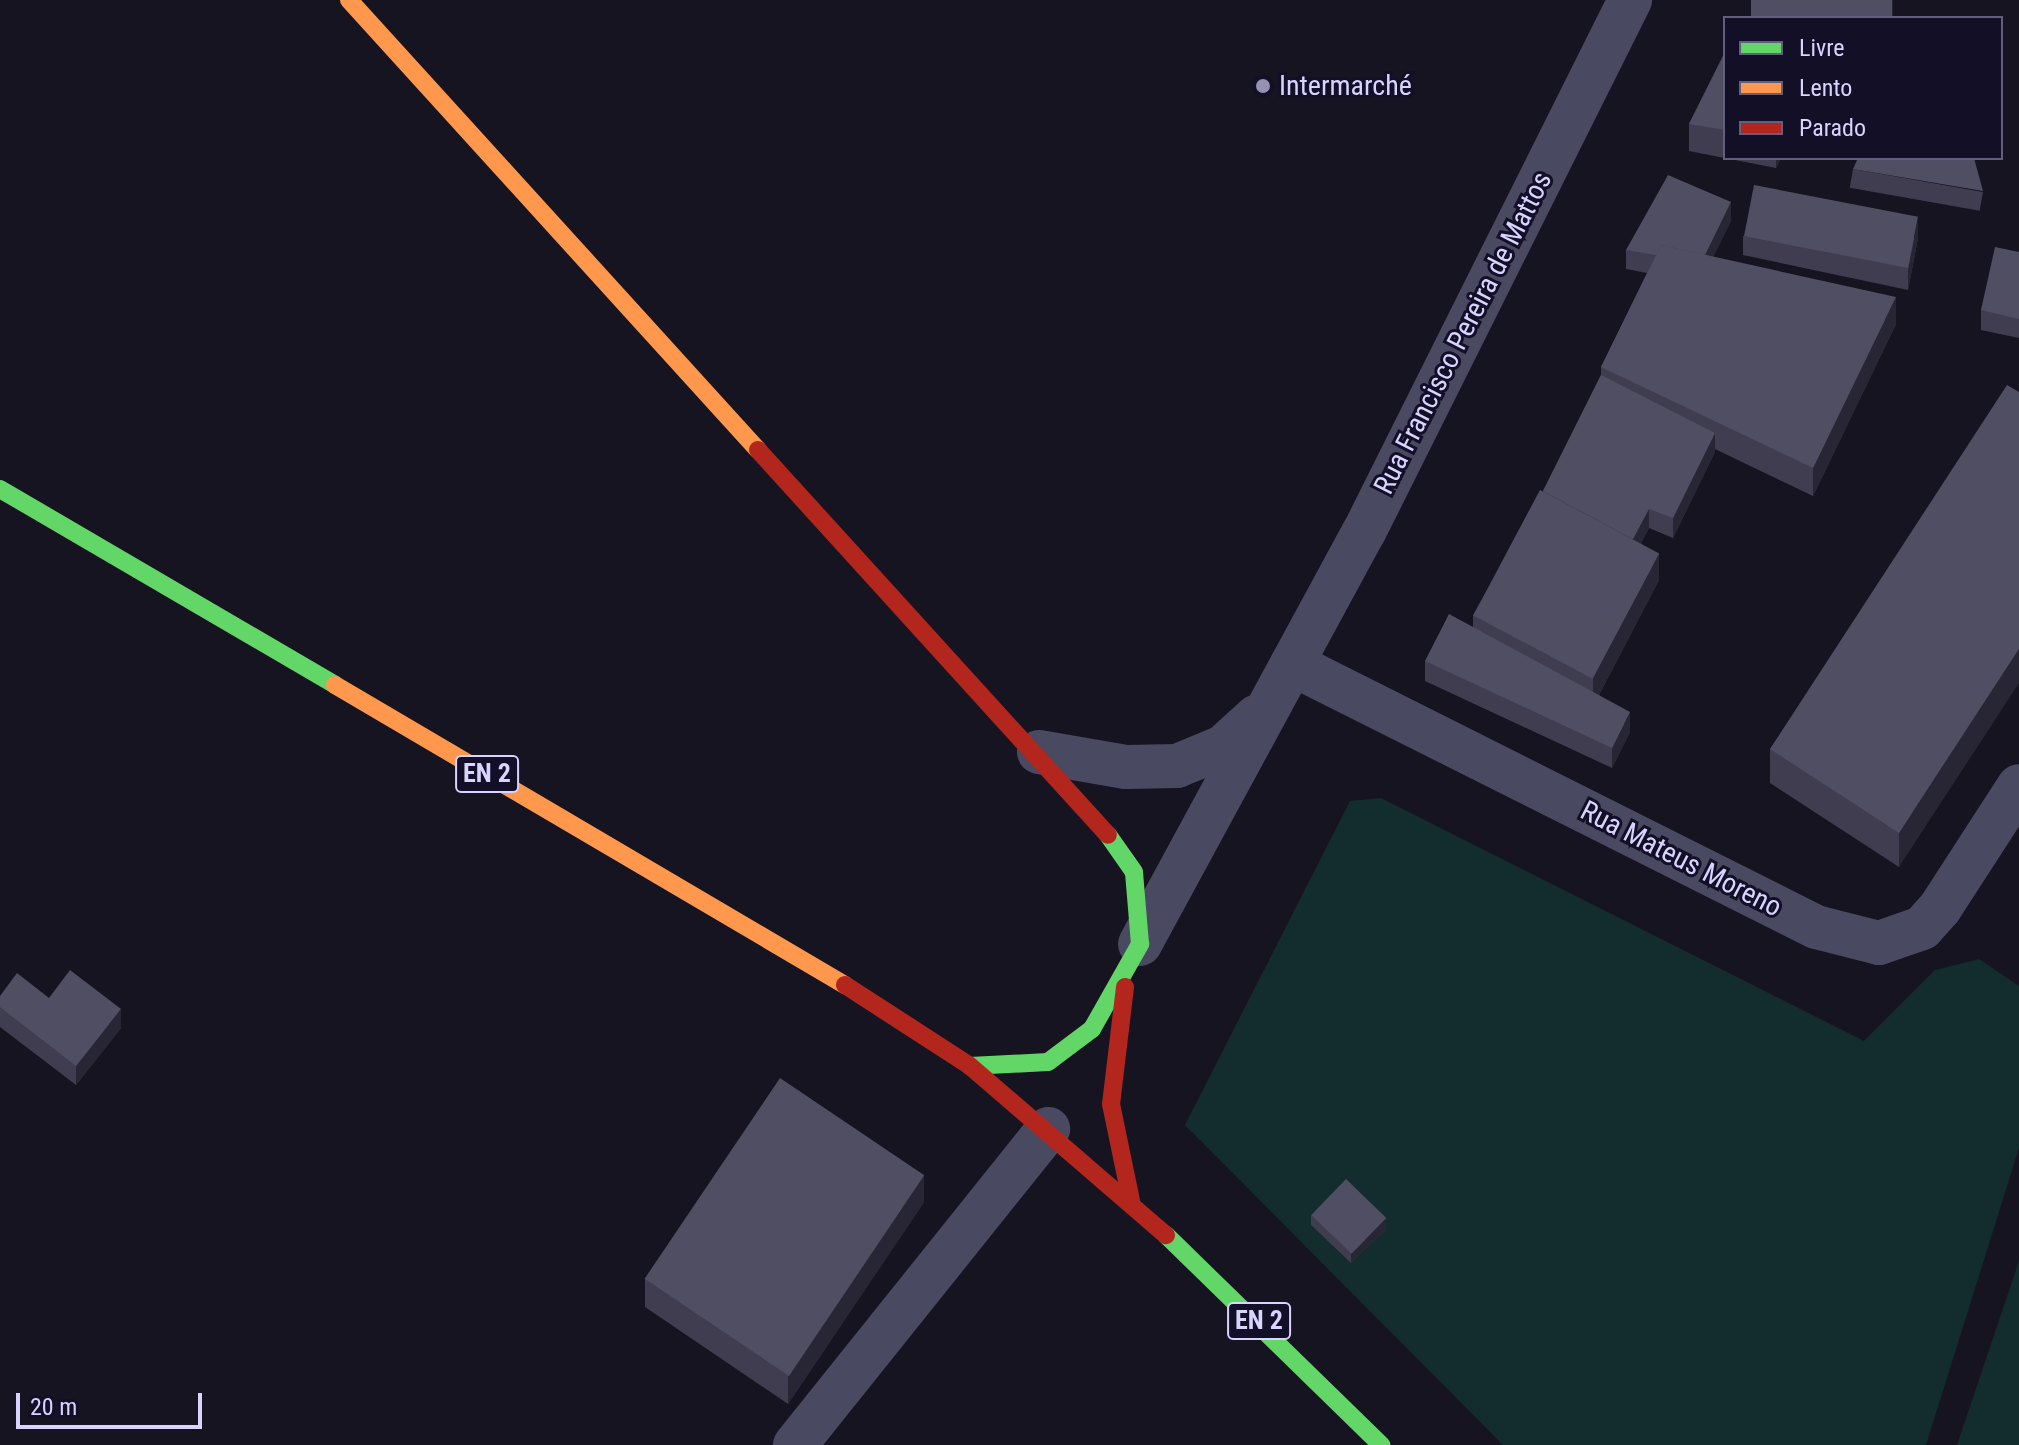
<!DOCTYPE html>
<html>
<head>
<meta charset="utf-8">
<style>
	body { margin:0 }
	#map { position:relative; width:2019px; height:1445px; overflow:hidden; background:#161421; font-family:"Roboto Condensed",sans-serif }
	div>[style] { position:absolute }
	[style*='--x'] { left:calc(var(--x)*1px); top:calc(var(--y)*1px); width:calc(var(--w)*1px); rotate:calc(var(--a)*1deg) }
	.green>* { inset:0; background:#132c2d }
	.street>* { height:44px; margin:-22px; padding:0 22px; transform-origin:22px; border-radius:22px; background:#4a4962 }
	.fast>* { height:18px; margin:-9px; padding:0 9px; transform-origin:9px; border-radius:9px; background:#63d668 }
	.slow>* { height:18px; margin:-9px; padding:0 9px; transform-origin:9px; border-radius:9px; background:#ff974d }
	.jam>* { height:18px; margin:-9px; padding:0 9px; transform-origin:9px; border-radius:9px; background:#b3261e }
	.wall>* { inset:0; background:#403d50; transform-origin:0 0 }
	.shaded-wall>* { inset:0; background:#282635 }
	.building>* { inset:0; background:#504e63; transform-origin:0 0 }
	.dots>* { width:22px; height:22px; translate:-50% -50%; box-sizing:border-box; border:4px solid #130f26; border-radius:50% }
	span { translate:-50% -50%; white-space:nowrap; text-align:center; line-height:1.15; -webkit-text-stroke:6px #130f26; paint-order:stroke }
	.shield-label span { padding:2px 6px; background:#130f26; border:2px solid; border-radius:6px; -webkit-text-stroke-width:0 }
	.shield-label { font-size:26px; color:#d9d4ff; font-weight:700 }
	.poi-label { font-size:28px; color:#d9d4ff }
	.left { translate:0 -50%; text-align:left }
	.street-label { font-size:28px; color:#d9d4ff }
	.legend { position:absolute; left:1723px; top:16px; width:280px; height:144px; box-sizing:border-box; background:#130f26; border:2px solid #625e7d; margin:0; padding:10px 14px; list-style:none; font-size:24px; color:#d9d4ff }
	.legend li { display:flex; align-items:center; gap:16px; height:40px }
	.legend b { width:40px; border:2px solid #625e7d }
	.scale { position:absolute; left:16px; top:1393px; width:186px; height:36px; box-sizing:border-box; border:4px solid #d9d4ff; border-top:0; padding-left:10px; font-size:24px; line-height:28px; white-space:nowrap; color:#d9d4ff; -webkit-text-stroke:6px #130f26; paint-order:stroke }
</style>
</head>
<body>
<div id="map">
	<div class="green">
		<div style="clip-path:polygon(1381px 798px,1864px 1041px,1935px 970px,1979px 959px,2019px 986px,2019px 1148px,1926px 1445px,1503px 1445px,1185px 1125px,1350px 801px)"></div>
		<div style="clip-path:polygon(2019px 1261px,2019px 1445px,1957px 1445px)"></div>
	</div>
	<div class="street">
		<div style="--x:1292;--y:664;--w:586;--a:26.65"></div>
		<div style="--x:1816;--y:927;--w:65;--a:14.3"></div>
		<div style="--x:1879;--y:943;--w:46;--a:-19.2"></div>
		<div style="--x:1922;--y:928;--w:27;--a:-48"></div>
		<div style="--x:1940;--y:908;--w:145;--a:-57.1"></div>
		<div style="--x:1039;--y:752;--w:88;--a:9.8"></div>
		<div style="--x:1126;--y:767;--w:51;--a:-1.1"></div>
		<div style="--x:1177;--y:766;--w:50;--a:-22.4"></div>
		<div style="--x:1223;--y:747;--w:45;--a:-42.3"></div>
		<div style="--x:1140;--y:944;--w:469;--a:-61.5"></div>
		<div style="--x:1364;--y:532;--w:595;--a:-63.43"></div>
		<div style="--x:795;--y:1445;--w:405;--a:-51.3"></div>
	</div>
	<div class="fast">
		<div style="--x:0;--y:489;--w:388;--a:30.3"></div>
		<div style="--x:970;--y:1066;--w:78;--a:-2.9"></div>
		<div style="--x:1048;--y:1062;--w:55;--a:-36.9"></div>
		<div style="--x:1092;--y:1029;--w:98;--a:-60.5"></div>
		<div style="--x:1140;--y:944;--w:72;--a:-94.8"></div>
		<div style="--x:1134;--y:872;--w:45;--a:-125.1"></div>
		<div style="--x:1166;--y:1235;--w:301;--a:44.3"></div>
	</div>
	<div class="slow">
		<div style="--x:349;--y:0;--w:608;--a:47.73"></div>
		<div style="--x:335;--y:685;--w:592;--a:30.47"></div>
	</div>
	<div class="jam">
		<div style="--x:758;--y:450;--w:520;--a:47.73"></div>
		<div style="--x:845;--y:985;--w:149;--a:32.9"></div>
		<div style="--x:970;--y:1066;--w:259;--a:40.8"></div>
		<div style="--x:1125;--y:987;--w:118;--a:96.8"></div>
		<div style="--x:1111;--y:1104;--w:99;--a:78.3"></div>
	</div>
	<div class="wall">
		<div style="clip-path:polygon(1725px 52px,1725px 158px,1781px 158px,1776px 168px,1689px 151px,1689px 124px)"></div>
		<div style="left:1853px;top:169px;width:132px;height:19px;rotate:10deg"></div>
		<div style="clip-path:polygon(1731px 221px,1713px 257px,1896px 324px,1813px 496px,1715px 449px,1715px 452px,1673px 538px,1649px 528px,1641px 543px,1659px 580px,1599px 695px,1630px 732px,1612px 768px,1425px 681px,1425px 661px,1473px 627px,1473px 615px,1543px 491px,1601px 375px,1601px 367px,1647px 273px,1626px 269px,1626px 250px)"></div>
		<div style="clip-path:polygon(1743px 236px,1918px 238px,1908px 290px,1743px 255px)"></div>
		<div style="clip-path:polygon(2019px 252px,2019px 338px,1981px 330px,1981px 310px)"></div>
		<div style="clip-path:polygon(2019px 392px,1899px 867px,1770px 783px,1770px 749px)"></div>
		<div style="clip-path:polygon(0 996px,121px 1028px,76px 1085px,0 1027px)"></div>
		<div style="clip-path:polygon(924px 1202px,788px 1404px,645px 1307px,645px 1279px)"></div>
		<div style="clip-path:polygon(1311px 1215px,1386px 1229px,1351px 1263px,1311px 1225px)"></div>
	</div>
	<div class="shaded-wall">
		<div style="clip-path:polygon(1892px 0,1893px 0,1893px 18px,1881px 18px)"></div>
		<div style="clip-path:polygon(1776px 158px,1781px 158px,1776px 168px)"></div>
		<div style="clip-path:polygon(1731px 202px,1731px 221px,1701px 282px,1701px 262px)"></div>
		<div style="clip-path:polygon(1918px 218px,1918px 238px,1908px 290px,1908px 270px)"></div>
		<div style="clip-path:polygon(1896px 297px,1896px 324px,1813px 496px,1813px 468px)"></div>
		<div style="clip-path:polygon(1715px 433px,1715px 452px,1673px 538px,1673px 518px)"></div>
		<div style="clip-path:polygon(1649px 509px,1649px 528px,1629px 564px,1629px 545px)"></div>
		<div style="clip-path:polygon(1659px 553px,1659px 580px,1593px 706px,1593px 678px)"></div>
		<div style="clip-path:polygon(2019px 649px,2019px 683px,1899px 867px,1899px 833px)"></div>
		<div style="clip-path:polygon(1630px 712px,1630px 732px,1612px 768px,1612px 748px)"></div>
		<div style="clip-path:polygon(121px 1009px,121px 1028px,76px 1085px,76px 1066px)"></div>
		<div style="clip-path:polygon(924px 1175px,924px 1202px,788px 1404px,788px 1377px)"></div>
		<div style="clip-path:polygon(1386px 1218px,1386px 1229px,1351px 1263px,1351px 1253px)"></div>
	</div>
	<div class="building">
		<div style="left:1751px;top:0;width:141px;height:20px"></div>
		<div style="clip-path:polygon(1725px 52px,1725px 130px,1689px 124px)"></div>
		<div style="clip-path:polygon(1858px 158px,1974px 158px,1983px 191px,1853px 169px)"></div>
		<div style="clip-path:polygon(1668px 175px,1731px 202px,1705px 255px,1661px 245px,1656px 255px,1626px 250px)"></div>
		<div style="left:1754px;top:185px;width:167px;height:52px;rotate:11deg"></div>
		<div style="clip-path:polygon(1661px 245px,1896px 297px,1813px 468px,1601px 367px)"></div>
		<div style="clip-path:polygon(1995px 247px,2019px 252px,2019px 319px,1981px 310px)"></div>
		<div style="clip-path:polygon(1601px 375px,1715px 433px,1673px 518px,1649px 509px,1633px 539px,1543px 491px)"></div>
		<div style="clip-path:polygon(2007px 385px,2019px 392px,2019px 649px,1899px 833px,1770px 749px)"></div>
		<div style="left:1540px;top:490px;width:135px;height:142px;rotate:28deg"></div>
		<div style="clip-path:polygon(1449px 614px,1630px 712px,1612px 748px,1425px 661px)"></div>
		<div style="clip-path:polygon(70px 970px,121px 1009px,76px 1066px,0 1007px,0 996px,17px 973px,49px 998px)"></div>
		<div style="left:780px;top:1078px;width:174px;height:242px;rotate:34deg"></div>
		<div style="left:1346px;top:1179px;width:56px;height:50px;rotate:44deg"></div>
	</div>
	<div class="dots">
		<div style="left:1263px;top:86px;background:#9591b1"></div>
	</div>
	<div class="shield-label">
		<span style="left:487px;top:774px">EN 2</span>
		<span style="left:1259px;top:1321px">EN 2</span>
	</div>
	<div class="poi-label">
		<span class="left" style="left:1279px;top:86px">Intermarché</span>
	</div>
	<div class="street-label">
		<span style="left:1463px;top:333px;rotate:-63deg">Rua Francisco Pereira de Mattos</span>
		<span style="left:1681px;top:859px;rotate:27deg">Rua Mateus Moreno</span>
	</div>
	<ul class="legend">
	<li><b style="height:10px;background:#63d668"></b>Livre</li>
	<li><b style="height:10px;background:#ff974d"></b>Lento</li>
	<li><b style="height:10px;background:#b3261e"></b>Parado</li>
	</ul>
	<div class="scale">20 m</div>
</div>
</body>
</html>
